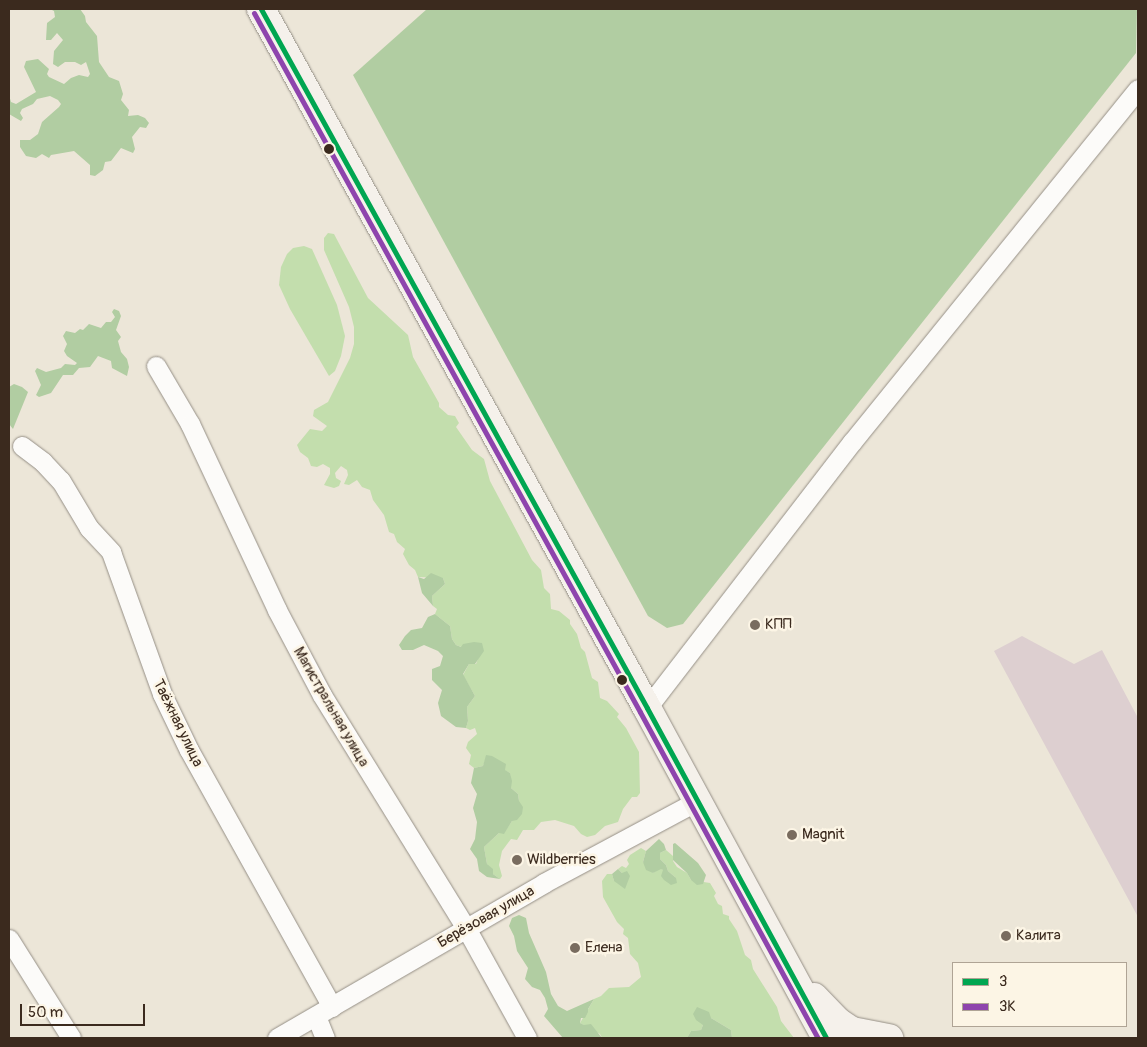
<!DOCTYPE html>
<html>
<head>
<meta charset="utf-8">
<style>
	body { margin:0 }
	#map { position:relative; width:1147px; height:1047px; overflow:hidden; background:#ece6d8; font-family:Pangolin,sans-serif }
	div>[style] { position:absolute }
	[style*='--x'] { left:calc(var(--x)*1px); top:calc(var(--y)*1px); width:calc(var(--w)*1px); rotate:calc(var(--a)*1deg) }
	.industrial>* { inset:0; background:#ddcfd0 }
	.green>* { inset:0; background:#c3dead }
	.forest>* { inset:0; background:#b1cda2 }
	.roads { filter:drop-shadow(0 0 1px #958f86) drop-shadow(0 0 1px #958f86) }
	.street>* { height:19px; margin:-9.5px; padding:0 9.5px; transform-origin:9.5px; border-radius:9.5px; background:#fcfbf9 }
	.secondary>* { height:28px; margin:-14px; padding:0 14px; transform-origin:14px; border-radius:14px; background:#f5f1eb }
	.bus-1>* { height:5px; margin:-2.5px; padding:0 2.5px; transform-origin:2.5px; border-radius:2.5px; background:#00a651 }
	.bus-2>* { height:5px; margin:-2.5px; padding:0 2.5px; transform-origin:2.5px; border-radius:2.5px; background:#8e44ad }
	.dots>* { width:14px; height:14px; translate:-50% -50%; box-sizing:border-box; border:2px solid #fcf5e5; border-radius:50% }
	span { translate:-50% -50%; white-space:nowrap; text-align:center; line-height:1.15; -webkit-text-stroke:5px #fcf5e5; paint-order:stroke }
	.poi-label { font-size:15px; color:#3b2a1e }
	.left { translate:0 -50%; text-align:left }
	.street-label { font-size:15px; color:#3b2a1e }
	.frame { position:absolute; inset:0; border:10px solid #3b2a1e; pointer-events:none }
	.legend { position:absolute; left:952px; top:962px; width:175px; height:65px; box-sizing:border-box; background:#fcf5e5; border:1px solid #afa495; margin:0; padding:6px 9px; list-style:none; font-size:15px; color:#3b2a1e }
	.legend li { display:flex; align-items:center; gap:10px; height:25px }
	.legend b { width:25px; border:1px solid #afa495 }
	.scale { position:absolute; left:20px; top:1004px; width:125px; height:22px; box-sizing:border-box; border:2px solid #3b2a1e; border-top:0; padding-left:6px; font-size:15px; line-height:18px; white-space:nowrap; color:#3b2a1e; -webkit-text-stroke:4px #fcf5e5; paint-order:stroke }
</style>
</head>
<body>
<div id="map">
	<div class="industrial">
		<div style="clip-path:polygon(1022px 636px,1074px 664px,1102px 650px,1138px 718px,1138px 917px,994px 651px)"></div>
	</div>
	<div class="green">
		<div style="clip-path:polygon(328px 233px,334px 234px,368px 298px,408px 335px,413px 357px,439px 403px,439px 407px,448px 415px,455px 416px,459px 423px,456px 427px,472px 450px,484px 459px,490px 481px,532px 560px,541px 570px,544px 588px,550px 594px,551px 609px,559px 611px,570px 620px,570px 624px,577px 634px,581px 648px,585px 652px,592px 678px,598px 682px,600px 698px,607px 701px,619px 714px,617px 717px,626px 728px,639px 752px,640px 793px,637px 797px,632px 797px,623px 809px,618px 822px,605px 826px,595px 835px,587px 837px,581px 834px,574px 826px,555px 820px,541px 822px,534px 830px,523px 830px,517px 840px,511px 839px,502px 851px,499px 865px,502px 876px,500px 879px,493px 874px,487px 864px,484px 847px,499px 833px,504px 833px,512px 821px,519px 801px,518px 794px,511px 788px,510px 773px,485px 761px,483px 766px,474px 768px,469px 764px,471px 755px,466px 748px,468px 742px,477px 734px,475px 728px,470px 730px,466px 728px,468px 721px,467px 707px,475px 696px,463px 675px,469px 664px,476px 664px,480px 654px,456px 645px,452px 639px,450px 626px,435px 614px,437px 609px,433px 606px,432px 596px,445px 584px,443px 578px,418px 577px,415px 570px,409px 565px,403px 554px,405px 549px,397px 542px,394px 534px,389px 532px,384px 515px,373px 500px,370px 490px,362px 487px,357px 480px,349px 485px,344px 484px,348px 475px,347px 470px,341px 466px,335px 473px,336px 478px,341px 481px,339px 486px,334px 488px,327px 486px,324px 485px,330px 474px,330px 468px,323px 464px,317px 467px,311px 466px,308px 458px,300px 452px,297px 445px,310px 429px,322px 431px,327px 426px,313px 416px,314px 410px,328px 402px,350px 358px,354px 344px,354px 327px,349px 307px,324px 250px,324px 238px)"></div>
		<div style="clip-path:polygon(304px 246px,312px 249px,337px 305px,345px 336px,341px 356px,335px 371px,329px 376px,290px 309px,279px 285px,281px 267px,287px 254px,293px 248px)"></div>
		<div style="clip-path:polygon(641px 848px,646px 851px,643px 862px,653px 873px,660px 868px,676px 878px,668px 871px,666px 865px,660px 859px,660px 853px,666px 850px,673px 856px,673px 861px,677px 867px,687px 873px,691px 880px,710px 883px,716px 893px,714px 896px,718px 904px,722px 906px,723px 914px,729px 916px,729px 919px,737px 931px,745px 955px,751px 960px,753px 969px,777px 1007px,781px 1021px,794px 1038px,732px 1038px,731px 1030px,711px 1018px,703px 1025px,701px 1030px,691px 1031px,687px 1038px,602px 1038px,600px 1034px,580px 1023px,594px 999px,601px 996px,609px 988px,629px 987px,641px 977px,638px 963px,630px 954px,628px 938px,623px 934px,624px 929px,617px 922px,603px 897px,602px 881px,607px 874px,612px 874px,614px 881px,622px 873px,618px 869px,622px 866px,626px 868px,629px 864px,627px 860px,630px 855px)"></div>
	</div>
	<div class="forest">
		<div style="clip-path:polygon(50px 9px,80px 9px,85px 16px,86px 22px,97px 36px,99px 62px,109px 77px,119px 81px,123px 94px,121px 100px,129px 110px,128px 116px,138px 115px,145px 118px,149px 123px,146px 128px,140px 127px,132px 137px,135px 149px,133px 153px,121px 148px,111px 161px,105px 162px,103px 170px,95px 176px,90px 175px,90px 165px,74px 151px,51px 155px,49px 158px,42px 154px,36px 158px,26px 156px,20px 147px,20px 140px,30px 140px,38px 134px,42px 122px,59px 107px,61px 104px,58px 100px,50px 96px,37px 99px,33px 104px,22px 109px,20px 113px,23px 118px,21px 121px,9px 114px,9px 95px,11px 102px,16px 104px,36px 92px,24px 67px,26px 61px,38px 59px,49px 69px,47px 74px,49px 77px,64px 84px,71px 78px,79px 75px,88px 77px,90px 74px,86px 62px,81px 65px,75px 62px,65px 62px,58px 67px,53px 64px,54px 51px,63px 40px,57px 33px,51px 40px,46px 40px,47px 23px,55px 17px,54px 11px)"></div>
		<div style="clip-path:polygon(427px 9px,1137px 9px,1136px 53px,683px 624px,667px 628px,648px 616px,353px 75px)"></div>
		<div style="clip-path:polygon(114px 309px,119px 311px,121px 316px,116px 330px,121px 337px,118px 341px,121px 352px,127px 359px,129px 367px,127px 376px,112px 368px,111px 361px,98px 356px,90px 367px,79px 368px,73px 375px,63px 375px,51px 393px,39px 397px,36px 395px,41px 385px,35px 371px,37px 368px,46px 372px,61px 368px,65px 364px,75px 365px,77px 363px,67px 356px,64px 351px,67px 344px,63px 336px,66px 331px,75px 333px,80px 329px,83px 330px,89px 324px,101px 328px,106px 322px,111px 322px,115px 317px,112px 312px)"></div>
		<div style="clip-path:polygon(14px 384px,22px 387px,28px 392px,13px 429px,9px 424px,9px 387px)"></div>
		<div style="clip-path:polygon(431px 573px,443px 578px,445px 584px,432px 596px,433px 606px,422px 593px,418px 577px,424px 579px)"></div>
		<div style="clip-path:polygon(435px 614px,450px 626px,452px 639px,456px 645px,461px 647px,463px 644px,474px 642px,482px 643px,484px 651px,475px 664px,469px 664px,463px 674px,475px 696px,467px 707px,468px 721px,466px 728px,456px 727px,441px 716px,438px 703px,442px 690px,432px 680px,432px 669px,440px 666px,443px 656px,438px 651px,424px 645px,413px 650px,402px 650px,399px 645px,405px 636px,411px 630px,422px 628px,428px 617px)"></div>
		<div style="clip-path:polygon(486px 755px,492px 756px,506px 764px,505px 770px,510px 773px,512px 781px,511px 788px,518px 794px,519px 801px,523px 807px,522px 814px,517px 820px,512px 821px,504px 834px,499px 833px,484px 847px,487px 864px,493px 869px,493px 874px,500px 879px,487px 877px,479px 871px,477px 859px,470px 849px,475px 839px,477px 822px,473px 808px,477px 794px,471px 783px,474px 768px,483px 766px)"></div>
		<div style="clip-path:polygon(659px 839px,664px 844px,666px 850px,660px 853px,660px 859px,666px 865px,668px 871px,676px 878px,677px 883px,671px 885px,664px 880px,661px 876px,663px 870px,661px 869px,653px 873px,646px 870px,643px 862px,646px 851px)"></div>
		<div style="clip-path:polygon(675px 843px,698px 863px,706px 875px,703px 884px,697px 885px,691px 880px,687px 873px,673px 860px,673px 844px)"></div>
		<div style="clip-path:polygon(618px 869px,622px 873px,627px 871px,630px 876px,625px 889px,614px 881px,612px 874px)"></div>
		<div style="clip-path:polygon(519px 915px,526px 918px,529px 933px,546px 972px,551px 994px,558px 1006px,567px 1011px,594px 999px,588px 1009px,588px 1012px,585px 1018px,581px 1018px,580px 1023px,584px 1025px,591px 1024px,602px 1038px,563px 1038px,544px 1016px,548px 1009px,545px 998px,540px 990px,532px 987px,525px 979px,528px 968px,517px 951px,514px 936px,509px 926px,512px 918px)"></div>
		<div style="clip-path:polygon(697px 1007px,709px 1012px,711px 1018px,731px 1030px,732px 1038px,687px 1038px,691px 1031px,701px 1030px,703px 1025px,696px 1020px,693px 1014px)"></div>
	</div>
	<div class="roads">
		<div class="street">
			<div style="--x:156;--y:366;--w:67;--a:59.6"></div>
			<div style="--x:190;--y:424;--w:205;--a:64.9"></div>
			<div style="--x:277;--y:610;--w:96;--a:62.1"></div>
			<div style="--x:322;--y:695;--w:274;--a:58.3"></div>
			<div style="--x:466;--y:928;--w:126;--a:61"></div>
			<div style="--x:22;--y:446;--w:26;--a:37"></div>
			<div style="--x:43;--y:462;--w:26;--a:47"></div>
			<div style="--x:61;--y:481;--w:55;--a:59.2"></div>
			<div style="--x:89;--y:528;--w:33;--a:47"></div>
			<div style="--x:111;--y:552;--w:151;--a:70.2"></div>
			<div style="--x:162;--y:694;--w:62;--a:64.3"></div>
			<div style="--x:189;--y:750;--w:294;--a:60.9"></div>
			<div style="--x:647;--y:708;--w:336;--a:-52.4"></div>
			<div style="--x:852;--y:442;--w:454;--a:-51"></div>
			<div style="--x:9;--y:939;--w:117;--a:57.9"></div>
			<div style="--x:316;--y:1016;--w:24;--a:68"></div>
			<div style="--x:277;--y:1038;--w:309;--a:-30.1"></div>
			<div style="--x:544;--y:883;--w:174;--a:-28.2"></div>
		</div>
		<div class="secondary">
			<div style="--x:261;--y:9;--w:798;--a:61.09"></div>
			<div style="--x:647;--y:708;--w:375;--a:61.5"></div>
			<div style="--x:814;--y:997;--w:33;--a:46"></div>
			<div style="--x:837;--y:1021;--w:18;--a:34"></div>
			<div style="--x:852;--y:1031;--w:38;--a:11"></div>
		</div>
	</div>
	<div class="bus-1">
		<div style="--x:261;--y:9;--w:798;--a:61.09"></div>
		<div style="--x:647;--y:708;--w:375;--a:61.5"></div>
	</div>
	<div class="bus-2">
		<div style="--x:254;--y:13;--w:798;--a:61.09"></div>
		<div style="--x:640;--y:712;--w:371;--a:61.4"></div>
	</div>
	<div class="dots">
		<div style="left:329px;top:149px;background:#3b2a1e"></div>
		<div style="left:755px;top:625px;background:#796c5f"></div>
		<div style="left:622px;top:680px;background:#3b2a1e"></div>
		<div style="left:792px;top:835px;background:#796c5f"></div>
		<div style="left:517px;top:860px;background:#796c5f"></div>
		<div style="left:1006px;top:936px;background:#796c5f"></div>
		<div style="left:575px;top:948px;background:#796c5f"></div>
	</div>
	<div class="poi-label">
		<span class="left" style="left:765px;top:625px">КПП</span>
		<span class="left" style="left:802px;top:835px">Magnit</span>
		<span class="left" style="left:527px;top:860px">Wildberries</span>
		<span class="left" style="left:1016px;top:936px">Калита</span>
		<span class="left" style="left:585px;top:948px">Елена</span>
	</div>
	<div class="street-label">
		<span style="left:331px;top:707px;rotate:60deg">Магистральная улица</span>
		<span style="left:178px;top:723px;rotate:64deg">Таёжная улица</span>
		<span style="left:486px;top:917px;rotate:-30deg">Берёзовая улица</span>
	</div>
	<div class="frame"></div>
	<ul class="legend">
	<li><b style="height:6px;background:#00a651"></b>3</li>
	<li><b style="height:6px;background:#8e44ad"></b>3К</li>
	</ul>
	<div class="scale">50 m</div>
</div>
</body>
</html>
